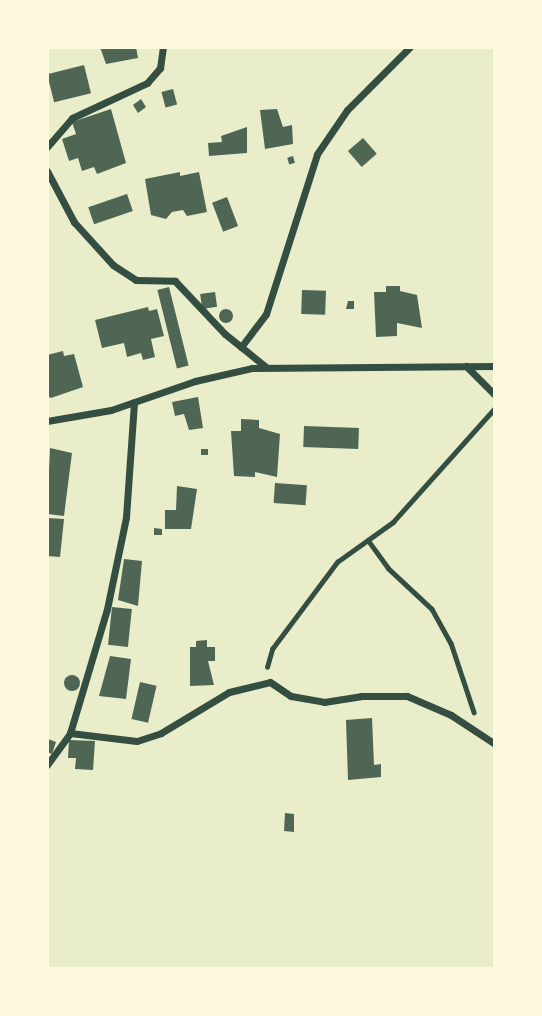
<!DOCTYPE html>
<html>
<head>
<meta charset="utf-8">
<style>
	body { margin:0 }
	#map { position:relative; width:542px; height:1016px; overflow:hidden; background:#e9edc9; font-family:"Source Sans 3",sans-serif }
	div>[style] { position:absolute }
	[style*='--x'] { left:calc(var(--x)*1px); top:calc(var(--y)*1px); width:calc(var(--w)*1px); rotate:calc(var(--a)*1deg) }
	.building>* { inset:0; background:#4f6655; transform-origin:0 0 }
	.round { border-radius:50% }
	.path>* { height:4.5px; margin:-2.25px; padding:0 2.25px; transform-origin:2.25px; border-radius:2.25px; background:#344e41 }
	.minor>* { height:7px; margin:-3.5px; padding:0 3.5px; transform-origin:3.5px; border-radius:3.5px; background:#344e41 }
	span { translate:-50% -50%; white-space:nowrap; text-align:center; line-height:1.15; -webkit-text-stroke:5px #fefae0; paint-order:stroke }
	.frame { position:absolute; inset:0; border:49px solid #fefae0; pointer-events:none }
</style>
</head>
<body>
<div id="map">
	<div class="building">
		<div style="clip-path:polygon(100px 47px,136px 47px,138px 58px,106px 64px)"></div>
		<div style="left:84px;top:65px;width:29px;height:38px;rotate:76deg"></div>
		<div style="left:173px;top:89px;width:16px;height:12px;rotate:75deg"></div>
		<div style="clip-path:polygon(141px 99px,146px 107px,138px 113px,133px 105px)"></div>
		<div style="clip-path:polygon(111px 109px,126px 163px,97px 174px,94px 167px,82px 171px,78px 158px,69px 161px,62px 139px,76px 134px,72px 122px)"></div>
		<div style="clip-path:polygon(277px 109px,283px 127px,292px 125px,293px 144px,265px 149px,260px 110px)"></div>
		<div style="clip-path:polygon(247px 127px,247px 153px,209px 156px,208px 143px,222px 142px,221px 136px)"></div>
		<div style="left:363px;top:138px;width:21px;height:20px;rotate:49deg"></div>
		<div style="left:293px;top:156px;width:7px;height:6px;rotate:74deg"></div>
		<div style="clip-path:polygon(180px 172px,180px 176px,199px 172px,207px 212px,187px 216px,183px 210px,172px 212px,166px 219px,151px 215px,145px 179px)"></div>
		<div style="left:127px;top:194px;width:18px;height:41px;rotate:71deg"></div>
		<div style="left:227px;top:197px;width:31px;height:16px;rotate:69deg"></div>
		<div style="clip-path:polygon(386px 286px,400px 286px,400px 291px,417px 295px,422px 328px,397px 323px,397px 336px,376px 337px,374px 292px,386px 292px)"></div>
		<div style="left:169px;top:287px;width:81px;height:12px;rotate:76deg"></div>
		<div style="left:302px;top:290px;width:24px;height:24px;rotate:2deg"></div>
		<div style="left:215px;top:292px;width:15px;height:15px;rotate:82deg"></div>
		<div style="clip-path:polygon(348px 301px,354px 301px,354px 309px,346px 309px)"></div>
		<div style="clip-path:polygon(148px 307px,149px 311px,157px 309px,164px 336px,151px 339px,155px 357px,143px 360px,141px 353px,127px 357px,124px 343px,102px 348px,95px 320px)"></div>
		<div class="round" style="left:219px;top:309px;width:14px;height:14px"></div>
		<div style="clip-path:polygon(63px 351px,64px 356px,74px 354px,83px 387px,51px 398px,47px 396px,47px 355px)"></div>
		<div style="clip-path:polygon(198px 397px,203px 428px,189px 430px,184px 414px,175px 416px,172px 402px)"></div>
		<div style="clip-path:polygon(241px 419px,259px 420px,259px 428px,280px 434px,277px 477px,255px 472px,255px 477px,234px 476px,231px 431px,241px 431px)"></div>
		<div style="left:304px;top:426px;width:55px;height:21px;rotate:2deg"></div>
		<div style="clip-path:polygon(50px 448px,72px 453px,64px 516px,47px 514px)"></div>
		<div style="left:201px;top:449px;width:7px;height:6px"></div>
		<div style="left:275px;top:483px;width:32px;height:20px;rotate:4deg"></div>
		<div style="clip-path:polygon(177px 486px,197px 489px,191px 529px,165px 529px,165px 510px,176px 510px)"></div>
		<div style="clip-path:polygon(47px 518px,64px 519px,60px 557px,47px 556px)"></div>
		<div style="clip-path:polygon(154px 528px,162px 529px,162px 535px,154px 535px)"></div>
		<div style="clip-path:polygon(124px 559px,142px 561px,138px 606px,118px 600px)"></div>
		<div style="left:112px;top:607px;width:20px;height:38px;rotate:6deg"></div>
		<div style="clip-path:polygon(207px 640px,207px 647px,215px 647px,215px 661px,208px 661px,214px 685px,190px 686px,190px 647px,196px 647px,196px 641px)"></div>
		<div style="clip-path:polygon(110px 656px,131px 659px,126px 699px,99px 696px)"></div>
		<div class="round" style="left:64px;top:675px;width:16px;height:16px"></div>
		<div style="left:140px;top:682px;width:17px;height:38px;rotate:13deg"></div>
		<div style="clip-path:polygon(372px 718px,374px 765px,381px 764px,381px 777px,348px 780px,346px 720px)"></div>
		<div style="clip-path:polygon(48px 739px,56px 742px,52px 754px,47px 752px)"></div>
		<div style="clip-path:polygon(69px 740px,95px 741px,93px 770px,75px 769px,76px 758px,68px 758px)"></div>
		<div style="clip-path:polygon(285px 813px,294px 814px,294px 832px,284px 831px)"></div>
	</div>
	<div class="path">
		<div style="--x:368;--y:540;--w:34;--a:54"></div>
		<div style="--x:388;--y:568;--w:60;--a:43"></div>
		<div style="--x:432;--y:609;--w:39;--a:61"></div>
		<div style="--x:451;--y:643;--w:73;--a:71.6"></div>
		<div style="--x:267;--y:667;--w:19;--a:-74"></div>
		<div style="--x:272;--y:649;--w:109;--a:-53.2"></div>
		<div style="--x:337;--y:562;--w:69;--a:-35.5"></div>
		<div style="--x:393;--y:522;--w:152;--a:-48.2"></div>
	</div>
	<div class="minor">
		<div style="--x:47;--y:147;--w:38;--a:-49"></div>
		<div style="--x:72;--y:118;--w:83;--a:-25"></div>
		<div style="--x:147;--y:83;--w:20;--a:-49"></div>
		<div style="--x:160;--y:68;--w:21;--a:-82"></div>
		<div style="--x:47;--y:171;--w:58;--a:62.1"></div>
		<div style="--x:74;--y:222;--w:58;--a:47.8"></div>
		<div style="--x:113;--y:265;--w:27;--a:33"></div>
		<div style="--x:136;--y:280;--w:39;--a:1"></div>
		<div style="--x:175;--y:281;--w:73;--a:46.7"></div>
		<div style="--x:225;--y:334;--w:53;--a:38.8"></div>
		<div style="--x:241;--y:347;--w:41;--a:-52.9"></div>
		<div style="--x:266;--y:314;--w:168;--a:-72.3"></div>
		<div style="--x:317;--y:154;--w:53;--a:-55.7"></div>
		<div style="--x:347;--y:110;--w:89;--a:-45"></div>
		<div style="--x:466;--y:366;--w:41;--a:45"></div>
		<div style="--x:47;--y:421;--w:65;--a:-9.8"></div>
		<div style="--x:111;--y:410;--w:89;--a:-19"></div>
		<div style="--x:195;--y:381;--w:58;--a:-12.8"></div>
		<div style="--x:252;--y:368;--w:243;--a:-0.5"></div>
		<div style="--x:70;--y:733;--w:67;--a:6.8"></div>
		<div style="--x:137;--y:741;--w:25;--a:-18"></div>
		<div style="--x:161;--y:733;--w:79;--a:-31.1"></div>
		<div style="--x:229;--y:692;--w:42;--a:-13.7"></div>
		<div style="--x:270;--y:682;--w:25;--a:34"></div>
		<div style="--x:291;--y:696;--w:34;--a:10"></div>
		<div style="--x:324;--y:702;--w:37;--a:-9"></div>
		<div style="--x:361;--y:696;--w:46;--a:0"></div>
		<div style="--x:407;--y:696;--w:48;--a:23.4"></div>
		<div style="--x:451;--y:715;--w:53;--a:33.4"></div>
		<div style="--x:47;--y:765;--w:39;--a:-54"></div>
		<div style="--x:70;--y:733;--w:129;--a:-73.4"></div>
		<div style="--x:107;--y:609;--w:94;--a:-78.3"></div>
		<div style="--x:126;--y:517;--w:115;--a:-86"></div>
	</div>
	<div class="frame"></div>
</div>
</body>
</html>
